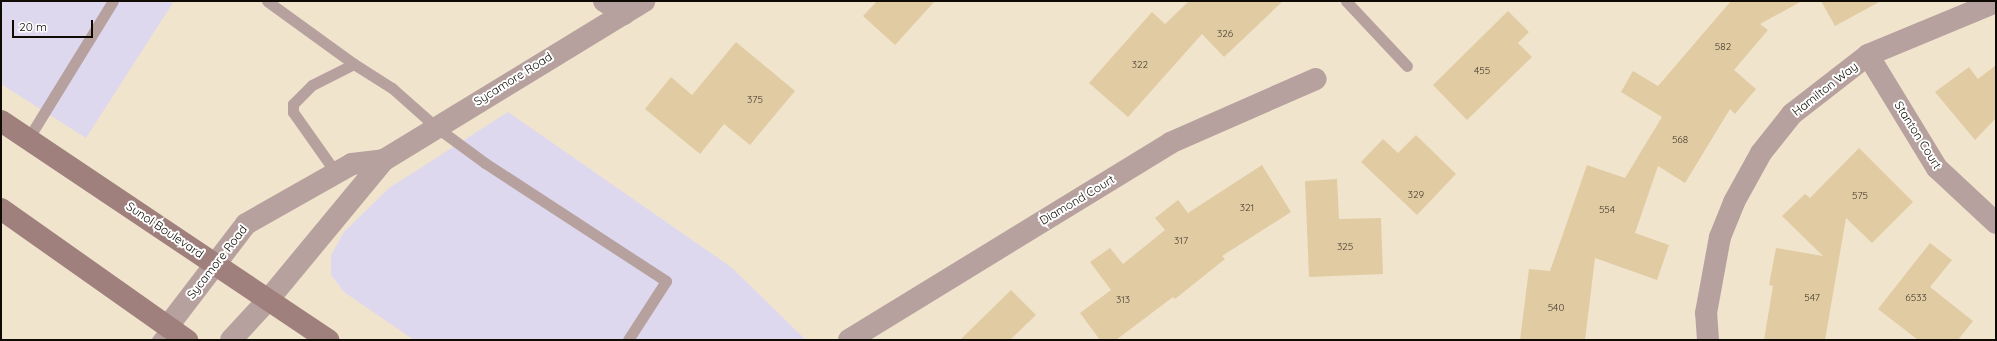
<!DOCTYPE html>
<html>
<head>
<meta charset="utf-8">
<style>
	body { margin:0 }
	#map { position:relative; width:1997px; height:341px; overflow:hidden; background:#f1e4cd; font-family:Quicksand,sans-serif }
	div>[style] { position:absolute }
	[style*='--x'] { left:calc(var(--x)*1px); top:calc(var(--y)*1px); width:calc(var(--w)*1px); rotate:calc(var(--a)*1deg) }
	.commercial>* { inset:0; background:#ded8ee }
	.building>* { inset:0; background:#e1cba3 }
	.lane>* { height:11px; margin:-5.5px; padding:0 5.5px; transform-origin:5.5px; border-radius:5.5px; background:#b7a19f }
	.street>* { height:22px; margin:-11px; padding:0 11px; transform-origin:11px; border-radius:11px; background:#b7a19f }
	.secondary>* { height:22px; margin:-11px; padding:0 11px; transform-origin:11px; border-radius:11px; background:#9f807d }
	span { translate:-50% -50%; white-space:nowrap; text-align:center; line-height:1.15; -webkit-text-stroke:4px #fff; paint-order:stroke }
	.number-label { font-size:10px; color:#443b2c }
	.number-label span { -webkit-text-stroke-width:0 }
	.street-label { font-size:12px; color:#0f0b04 }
	.frame { position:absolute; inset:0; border:2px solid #0f0b04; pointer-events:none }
	.scale { position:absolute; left:12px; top:20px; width:81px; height:18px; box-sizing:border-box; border:2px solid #0f0b04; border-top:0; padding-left:5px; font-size:12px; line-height:14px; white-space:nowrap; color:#0f0b04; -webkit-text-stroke:3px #fff; paint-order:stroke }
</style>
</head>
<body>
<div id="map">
	<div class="commercial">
		<div style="clip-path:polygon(1px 1px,174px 1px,86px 138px,1px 84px)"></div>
		<div style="clip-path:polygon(508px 112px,731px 267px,806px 340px,414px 340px,344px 292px,331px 275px,331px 255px,344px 232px,389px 188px)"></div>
	</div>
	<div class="building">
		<div style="clip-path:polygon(877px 1px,935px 1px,895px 45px,863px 16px)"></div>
		<div style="clip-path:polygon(1189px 1px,1283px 1px,1224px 57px,1202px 34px,1128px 117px,1089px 83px,1152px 12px,1165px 24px)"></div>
		<div style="clip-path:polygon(1731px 1px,1802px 1px,1760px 24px,1768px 30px,1734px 70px,1756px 89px,1735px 114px,1730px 109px,1685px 183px,1658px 166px,1635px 233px,1669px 245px,1657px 280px,1595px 258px,1585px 340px,1520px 340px,1529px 269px,1550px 271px,1587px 165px,1625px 178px,1662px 117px,1621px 92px,1633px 71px,1658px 86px)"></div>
		<div style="clip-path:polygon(1821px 1px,1881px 1px,1835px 26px)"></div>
		<div style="clip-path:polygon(1508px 11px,1529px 32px,1518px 43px,1532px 57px,1467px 120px,1433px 85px)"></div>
		<div style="clip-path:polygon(736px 42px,795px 91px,750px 145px,724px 124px,700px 154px,645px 109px,671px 77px,692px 95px)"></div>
		<div style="clip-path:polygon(1996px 65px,1996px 118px,1975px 140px,1935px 92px,1969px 67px,1978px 79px)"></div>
		<div style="clip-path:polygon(1416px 135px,1456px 174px,1417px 215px,1361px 162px,1383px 139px,1398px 153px)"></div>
		<div style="clip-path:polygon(1859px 148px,1913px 202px,1872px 243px,1846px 218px,1825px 340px,1764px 340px,1773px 286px,1769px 285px,1776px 248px,1823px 256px,1782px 216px,1805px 194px,1810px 198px)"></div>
		<div style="clip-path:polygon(1262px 165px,1291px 212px,1222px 256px,1225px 259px,1175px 299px,1173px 297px,1116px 340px,1100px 340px,1080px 313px,1111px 290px,1090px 262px,1110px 248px,1123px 264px,1165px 230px,1155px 218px,1178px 200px,1188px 213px)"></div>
		<div style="clip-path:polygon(1337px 179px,1339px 219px,1381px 218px,1383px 274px,1309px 277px,1305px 181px)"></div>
		<div style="clip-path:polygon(1930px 243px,1952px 260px,1930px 287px,1973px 321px,1958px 340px,1918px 340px,1878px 309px)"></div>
		<div style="clip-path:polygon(1011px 290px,1036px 315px,1010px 340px,960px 340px)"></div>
	</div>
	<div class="lane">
		<div style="--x:267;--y:1;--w:107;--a:35.9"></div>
		<div style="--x:1346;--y:1;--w:89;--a:46.8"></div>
		<div style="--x:28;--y:139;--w:162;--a:-58.4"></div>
		<div style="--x:336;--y:173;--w:75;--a:-125.2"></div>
		<div style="--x:293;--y:112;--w:8;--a:-90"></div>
		<div style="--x:293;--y:104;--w:27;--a:-45"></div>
		<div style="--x:312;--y:85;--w:47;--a:-26.6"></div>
		<div style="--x:354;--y:64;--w:45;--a:32.3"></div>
		<div style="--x:392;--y:88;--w:59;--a:41.6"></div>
		<div style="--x:436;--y:127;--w:61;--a:36.3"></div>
		<div style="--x:485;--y:163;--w:216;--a:33.1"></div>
		<div style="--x:666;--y:281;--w:70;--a:122.8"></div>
		<div style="--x:157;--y:340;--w:18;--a:-52"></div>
	</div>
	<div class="street">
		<div style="--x:604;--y:1;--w:24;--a:33"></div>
		<div style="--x:1868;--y:55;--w:132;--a:58.6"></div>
		<div style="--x:1937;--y:168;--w:81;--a:43"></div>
		<div style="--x:168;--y:326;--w:128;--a:-52.6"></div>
		<div style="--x:246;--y:224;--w:122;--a:-29.5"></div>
		<div style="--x:352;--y:164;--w:32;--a:-7"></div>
		<div style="--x:231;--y:340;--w:54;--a:-47.2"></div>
		<div style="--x:268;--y:300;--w:182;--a:-50.4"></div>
		<div style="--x:384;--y:160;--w:305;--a:-31.4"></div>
		<div style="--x:849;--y:340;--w:377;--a:-31.5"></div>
		<div style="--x:1170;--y:143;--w:159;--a:-23.7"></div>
		<div style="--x:1708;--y:340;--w:27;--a:-94"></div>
		<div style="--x:1706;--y:313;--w:77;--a:-79.6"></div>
		<div style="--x:1720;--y:237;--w:38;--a:-68"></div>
		<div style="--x:1734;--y:202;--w:56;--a:-61.1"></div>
		<div style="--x:1761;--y:153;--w:50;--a:-51.5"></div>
		<div style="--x:1792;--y:114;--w:96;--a:-37.8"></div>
		<div style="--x:1868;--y:55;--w:139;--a:-22.5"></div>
	</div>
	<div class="secondary">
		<div style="--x:1;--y:121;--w:394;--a:33.8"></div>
		<div style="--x:1;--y:209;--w:228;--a:35.2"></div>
	</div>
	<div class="number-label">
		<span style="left:1225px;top:34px">326</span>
		<span style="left:1723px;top:47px">582</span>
		<span style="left:1140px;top:65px">322</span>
		<span style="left:1482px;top:71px">455</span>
		<span style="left:755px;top:100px">375</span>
		<span style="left:1680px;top:140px">568</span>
		<span style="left:1416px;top:195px">329</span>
		<span style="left:1860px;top:196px">575</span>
		<span style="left:1247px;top:208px">321</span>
		<span style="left:1607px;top:210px">554</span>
		<span style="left:1181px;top:241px">317</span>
		<span style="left:1345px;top:247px">325</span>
		<span style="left:1812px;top:298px">547</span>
		<span style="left:1916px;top:298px">6533</span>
		<span style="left:1123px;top:300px">313</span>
		<span style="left:1556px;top:308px">540</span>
	</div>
	<div class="street-label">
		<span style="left:513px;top:79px;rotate:-32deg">Sycamore Road</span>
		<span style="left:1825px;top:89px;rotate:-38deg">Hamilton Way</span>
		<span style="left:1918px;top:135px;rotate:58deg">Stanton Court</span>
		<span style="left:1077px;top:200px;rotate:-31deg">Diamond Court</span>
		<span style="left:165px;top:230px;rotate:34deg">Sunol Boulevard</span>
		<span style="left:217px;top:262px;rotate:-52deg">Sycamore Road</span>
	</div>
	<div class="frame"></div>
	<div class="scale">20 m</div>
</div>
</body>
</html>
